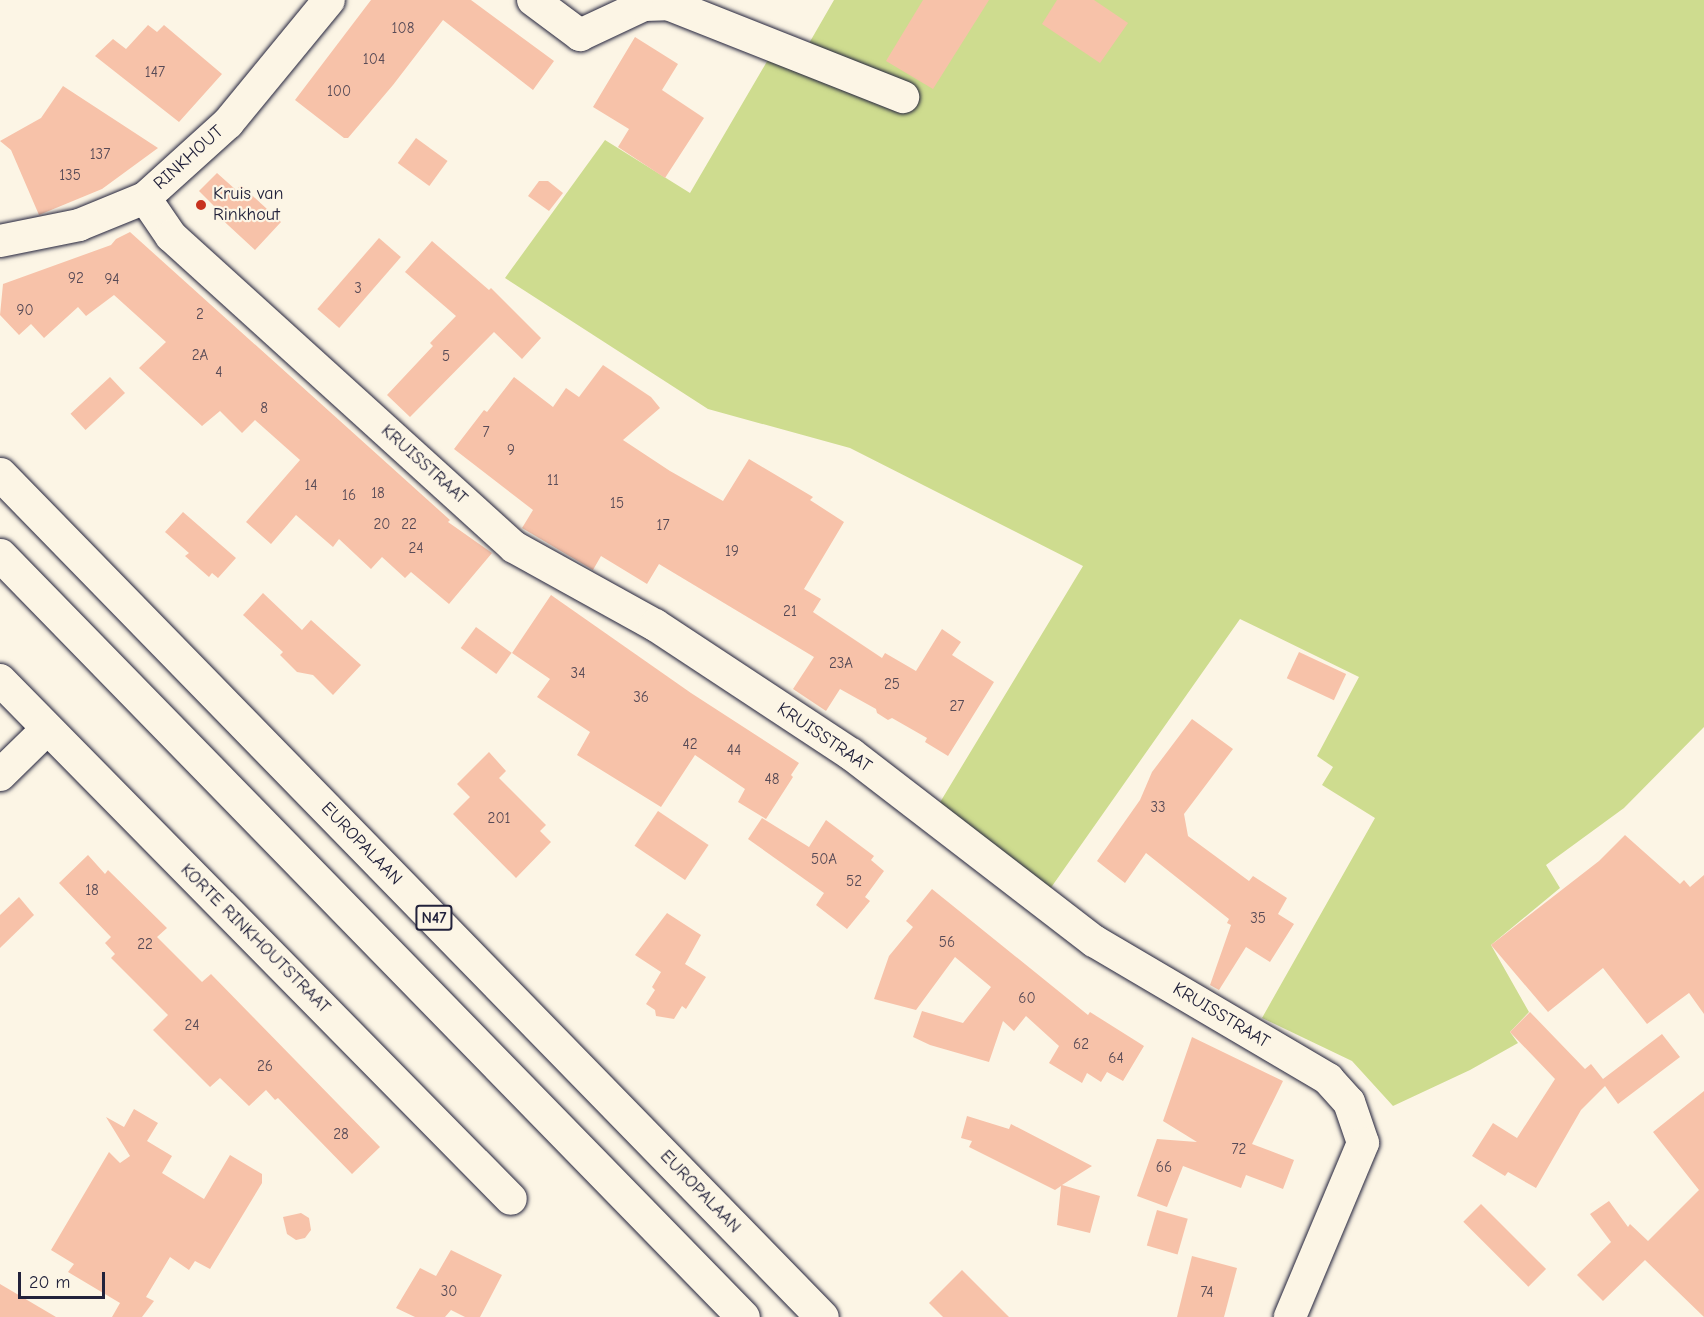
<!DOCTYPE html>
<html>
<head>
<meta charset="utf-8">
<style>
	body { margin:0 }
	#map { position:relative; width:1704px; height:1317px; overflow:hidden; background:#fcf5e5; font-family:"Comic Neue",sans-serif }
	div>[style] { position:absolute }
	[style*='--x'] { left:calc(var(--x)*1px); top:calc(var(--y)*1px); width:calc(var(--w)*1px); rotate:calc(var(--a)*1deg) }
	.green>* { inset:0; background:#cedc8f }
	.building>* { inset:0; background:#f7c2a9; transform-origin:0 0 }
	.roads { filter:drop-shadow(0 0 2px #22223b) drop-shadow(0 0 2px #22223b) }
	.minor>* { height:32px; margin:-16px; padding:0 16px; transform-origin:16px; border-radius:16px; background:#fcf5e5 }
	.highway>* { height:33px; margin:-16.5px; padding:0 16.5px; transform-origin:16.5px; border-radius:16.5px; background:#fcf5e5 }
	.dots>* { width:16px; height:16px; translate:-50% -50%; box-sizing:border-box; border:3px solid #fcf5e5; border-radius:50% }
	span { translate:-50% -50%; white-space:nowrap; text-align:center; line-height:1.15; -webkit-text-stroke:4.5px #fcf5e5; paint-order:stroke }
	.number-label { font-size:15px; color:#574a56 }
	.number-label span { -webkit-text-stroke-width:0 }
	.shield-label span { padding:2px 4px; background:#fcf5e5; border:2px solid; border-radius:4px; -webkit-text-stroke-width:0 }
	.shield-label { font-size:16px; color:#22223b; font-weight:700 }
	.street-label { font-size:18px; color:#22223b }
	.poi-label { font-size:18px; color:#22223b }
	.left { translate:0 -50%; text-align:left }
	.scale { position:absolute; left:18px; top:1272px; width:87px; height:27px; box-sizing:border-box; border:3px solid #22223b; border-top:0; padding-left:8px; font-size:18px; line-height:21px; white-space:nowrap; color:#22223b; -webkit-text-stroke:4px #fcf5e5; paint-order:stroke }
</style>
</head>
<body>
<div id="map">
	<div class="green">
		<div style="clip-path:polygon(834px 0,1704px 0,1704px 727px,1624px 808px,1546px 865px,1560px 888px,1491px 945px,1529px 1012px,1510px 1032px,1518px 1043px,1470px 1070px,1393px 1106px,1352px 1061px,1262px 1018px,1375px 818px,1322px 785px,1333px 767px,1317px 756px,1359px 677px,1240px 619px,1050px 889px,939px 804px,1083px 566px,850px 448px,708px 409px,505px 278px,605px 140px,690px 193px,776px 46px,800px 59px)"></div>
	</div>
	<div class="building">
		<div style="clip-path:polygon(371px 0,471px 0,554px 61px,533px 90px,443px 20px,393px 85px,348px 138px,344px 138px,295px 100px)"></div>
		<div style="clip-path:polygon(923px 0,989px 0,933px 89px,886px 61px)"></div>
		<div style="clip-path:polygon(1057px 0,1094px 0,1128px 23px,1100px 63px,1042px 24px)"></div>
		<div style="clip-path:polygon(148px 25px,157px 32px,164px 25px,222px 74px,179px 122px,95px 56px,113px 39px,126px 49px)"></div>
		<div style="clip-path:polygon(635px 37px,678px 64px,662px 90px,704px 118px,665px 178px,618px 147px,629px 129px,593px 107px)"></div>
		<div style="clip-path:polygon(63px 86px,158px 148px,102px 189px,39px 215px,11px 150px,0 141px,41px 118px)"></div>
		<div style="left:416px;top:138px;width:39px;height:31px;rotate:36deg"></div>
		<div style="clip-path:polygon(217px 173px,236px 190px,241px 185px,281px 222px,255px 250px,215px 213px,218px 210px,199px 191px)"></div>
		<div style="clip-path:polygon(539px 181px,548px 181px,563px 193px,549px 211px,528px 196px)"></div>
		<div style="clip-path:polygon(130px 232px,450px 520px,448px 522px,492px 553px,449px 604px,411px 572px,405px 578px,382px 557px,371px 569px,339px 539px,333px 547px,296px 515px,271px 544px,246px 522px,300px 460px,255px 420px,242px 433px,220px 411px,202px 426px,139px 368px,166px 342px,114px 295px,86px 316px,78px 307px,44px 338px,31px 324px,19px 335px,0 315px,3px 284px,111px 245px,116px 239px)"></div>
		<div style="left:379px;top:238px;width:29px;height:94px;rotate:41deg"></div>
		<div style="clip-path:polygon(432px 241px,489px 290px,491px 288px,541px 338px,522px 359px,494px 332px,410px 417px,387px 395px,433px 346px,430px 343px,456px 316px,405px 272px)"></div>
		<div style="clip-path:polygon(603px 365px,651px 397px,660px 408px,623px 440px,670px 471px,723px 501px,749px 459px,813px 497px,810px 500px,844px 522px,804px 589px,821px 599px,813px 612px,882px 658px,885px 653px,916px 671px,942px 629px,961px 642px,952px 655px,994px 682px,948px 756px,925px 742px,927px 738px,892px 718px,888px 720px,877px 713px,876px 709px,840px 689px,826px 711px,793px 689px,814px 657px,659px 564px,647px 584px,601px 556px,593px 570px,522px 528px,533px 510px,454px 449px,484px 410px,487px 412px,514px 377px,553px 407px,566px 388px,579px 397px)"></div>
		<div style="left:110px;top:377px;width:22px;height:54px;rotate:47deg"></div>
		<div style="clip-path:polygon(183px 512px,236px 558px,218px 578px,212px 573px,209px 577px,185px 556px,189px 553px,165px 532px)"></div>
		<div style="clip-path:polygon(263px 593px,302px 630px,311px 620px,361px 665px,333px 695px,313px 675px,297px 672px,280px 655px,283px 652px,243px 615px)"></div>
		<div style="clip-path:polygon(551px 595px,691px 693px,799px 763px,791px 775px,793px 777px,766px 819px,738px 802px,745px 789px,695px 755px,661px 807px,577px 755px,590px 732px,537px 697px,550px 679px,512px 653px)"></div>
		<div style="left:476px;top:627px;width:44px;height:26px;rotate:36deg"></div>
		<div style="left:1299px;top:652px;width:52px;height:29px;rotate:25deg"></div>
		<div style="clip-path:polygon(1192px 719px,1233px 749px,1184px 814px,1188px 836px,1249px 881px,1253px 876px,1287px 898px,1278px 914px,1294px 924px,1270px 962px,1246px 947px,1219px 990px,1210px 985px,1231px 925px,1227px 923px,1229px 919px,1146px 853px,1125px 883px,1097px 861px,1140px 800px,1152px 772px)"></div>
		<div style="clip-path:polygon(489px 752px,506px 771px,499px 778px,546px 825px,540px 831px,551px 842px,516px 878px,453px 814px,470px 797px,457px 784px)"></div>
		<div style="left:658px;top:811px;width:61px;height:42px;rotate:34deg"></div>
		<div style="clip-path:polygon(762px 818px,809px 847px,826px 820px,874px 856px,871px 860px,884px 871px,865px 897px,870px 901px,847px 929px,816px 905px,824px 893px,748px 839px)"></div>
		<div style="clip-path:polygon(1625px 835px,1680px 884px,1684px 880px,1690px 887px,1704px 875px,1704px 1014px,1689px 993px,1647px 1024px,1603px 968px,1548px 1012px,1491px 945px,1599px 861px)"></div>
		<div style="clip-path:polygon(88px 855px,105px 874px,108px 870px,167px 928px,157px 937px,202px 982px,211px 974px,380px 1147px,352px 1174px,278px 1098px,275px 1100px,266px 1090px,249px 1106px,220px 1078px,210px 1087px,153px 1030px,168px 1015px,111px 958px,115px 954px,105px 943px,111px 937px,59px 883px)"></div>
		<div style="clip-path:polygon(932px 889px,1088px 1015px,1090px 1012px,1144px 1046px,1123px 1081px,1107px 1072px,1101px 1082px,1087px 1073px,1082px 1083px,1049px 1063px,1059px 1046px,1026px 1016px,1014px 1031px,1003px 1021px,989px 1062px,930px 1045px,913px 1037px,922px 1011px,963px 1023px,991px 987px,955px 957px,916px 1010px,874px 999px,889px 956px,913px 927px,906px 921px)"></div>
		<div style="clip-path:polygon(19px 897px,34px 915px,0 948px,0 915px)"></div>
		<div style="clip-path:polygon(667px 913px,701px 935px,685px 964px,706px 977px,686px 1009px,682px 1006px,674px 1019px,656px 1016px,655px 1010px,646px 1004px,655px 990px,652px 987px,661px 972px,635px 955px)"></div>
		<div style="clip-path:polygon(1530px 1012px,1585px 1069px,1591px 1064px,1603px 1079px,1662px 1034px,1680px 1057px,1618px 1104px,1605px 1086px,1581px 1110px,1536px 1188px,1508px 1172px,1505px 1176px,1472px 1156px,1493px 1123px,1517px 1138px,1555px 1079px,1510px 1032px)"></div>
		<div style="clip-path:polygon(1192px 1037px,1283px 1081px,1252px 1144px,1294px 1160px,1283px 1189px,1246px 1175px,1241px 1188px,1183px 1166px,1167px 1207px,1137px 1196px,1157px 1139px,1197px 1142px,1163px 1121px)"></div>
		<div style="clip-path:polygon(1704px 1091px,1704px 1317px,1645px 1260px,1603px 1301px,1577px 1275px,1611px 1242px,1590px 1214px,1609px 1201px,1628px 1227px,1630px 1224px,1648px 1241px,1699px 1190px,1653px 1132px)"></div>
		<div style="clip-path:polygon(134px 1109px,158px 1123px,147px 1141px,172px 1156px,162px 1173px,204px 1199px,230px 1155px,262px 1174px,262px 1183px,210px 1269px,195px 1261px,189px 1270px,170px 1257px,146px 1297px,154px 1301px,142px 1317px,112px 1317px,120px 1303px,68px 1272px,74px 1264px,51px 1250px,109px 1152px,120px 1163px,130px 1156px,106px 1117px,124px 1127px)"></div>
		<div style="clip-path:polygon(967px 1116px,1009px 1129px,1011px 1124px,1092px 1166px,1062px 1185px,1100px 1196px,1090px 1233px,1057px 1225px,1061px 1186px,1055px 1190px,969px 1147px,972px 1141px,961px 1138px)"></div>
		<div style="left:1481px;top:1204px;width:92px;height:25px;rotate:45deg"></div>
		<div style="left:1157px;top:1210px;width:32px;height:37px;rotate:16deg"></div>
		<div style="clip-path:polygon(301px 1213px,309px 1218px,311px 1230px,305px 1238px,296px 1240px,287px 1234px,283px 1217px)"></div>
		<div style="clip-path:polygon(451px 1250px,502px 1275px,480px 1317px,465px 1317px,451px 1310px,445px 1317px,415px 1317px,396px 1308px,420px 1268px,436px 1276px)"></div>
		<div style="clip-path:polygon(1192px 1256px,1237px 1268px,1224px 1317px,1177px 1317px)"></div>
		<div style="clip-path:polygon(962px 1270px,1009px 1317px,943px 1317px,929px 1303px)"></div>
		<div style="clip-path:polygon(0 1284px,56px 1317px,0 1317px)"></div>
	</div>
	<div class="roads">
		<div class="minor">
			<div style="--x:533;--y:0;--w:59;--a:36.7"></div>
			<div style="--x:580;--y:35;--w:71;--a:-25.1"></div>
			<div style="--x:644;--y:5;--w:24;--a:-2"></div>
			<div style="--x:668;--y:4;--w:253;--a:21.6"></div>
			<div style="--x:145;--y:198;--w:46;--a:55.6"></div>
			<div style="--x:171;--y:236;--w:463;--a:42.2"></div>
			<div style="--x:514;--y:547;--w:161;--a:29"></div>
			<div style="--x:655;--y:625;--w:235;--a:33.4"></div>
			<div style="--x:851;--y:754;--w:307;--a:37.6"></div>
			<div style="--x:1094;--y:941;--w:272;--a:30.5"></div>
			<div style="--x:1328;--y:1079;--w:31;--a:48"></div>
			<div style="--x:1349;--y:1102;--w:43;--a:71.1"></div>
			<div style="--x:1363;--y:1143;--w:189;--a:112.8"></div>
			<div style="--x:0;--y:241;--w:81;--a:-11.4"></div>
			<div style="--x:79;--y:225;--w:71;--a:-22.2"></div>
			<div style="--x:145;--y:198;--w:112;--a:-42.1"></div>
			<div style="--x:228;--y:123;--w:159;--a:-50.6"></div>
			<div style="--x:0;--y:680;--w:728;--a:45.45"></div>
			<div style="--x:0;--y:775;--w:66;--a:-44.4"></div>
		</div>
		<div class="highway">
			<div style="--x:0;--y:474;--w:1177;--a:45.72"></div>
			<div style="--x:0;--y:555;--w:1064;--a:45.72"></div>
		</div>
	</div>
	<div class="dots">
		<div style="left:201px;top:205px;background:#c8321e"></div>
	</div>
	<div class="number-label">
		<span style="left:403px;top:29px">108</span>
		<span style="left:374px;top:60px">104</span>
		<span style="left:155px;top:73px">147</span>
		<span style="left:339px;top:92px">100</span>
		<span style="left:100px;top:155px">137</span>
		<span style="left:70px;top:176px">135</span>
		<span style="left:76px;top:279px">92</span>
		<span style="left:112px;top:280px">94</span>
		<span style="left:358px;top:289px">3</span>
		<span style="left:25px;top:311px">90</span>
		<span style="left:200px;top:315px">2</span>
		<span style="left:200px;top:356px">2A</span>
		<span style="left:446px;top:357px">5</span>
		<span style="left:219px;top:373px">4</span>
		<span style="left:264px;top:409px">8</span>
		<span style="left:486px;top:433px">7</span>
		<span style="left:511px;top:451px">9</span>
		<span style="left:553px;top:481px">11</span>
		<span style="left:311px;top:486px">14</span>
		<span style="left:378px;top:494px">18</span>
		<span style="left:349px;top:496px">16</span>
		<span style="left:617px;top:504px">15</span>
		<span style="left:382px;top:525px">20</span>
		<span style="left:409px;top:525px">22</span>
		<span style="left:663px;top:526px">17</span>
		<span style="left:416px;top:549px">24</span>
		<span style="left:732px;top:552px">19</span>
		<span style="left:790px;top:612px">21</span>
		<span style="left:841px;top:664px">23A</span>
		<span style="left:578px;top:674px">34</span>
		<span style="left:892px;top:685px">25</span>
		<span style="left:641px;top:698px">36</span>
		<span style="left:957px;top:707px">27</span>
		<span style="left:690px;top:745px">42</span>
		<span style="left:734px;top:751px">44</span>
		<span style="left:772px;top:780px">48</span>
		<span style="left:1158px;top:808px">33</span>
		<span style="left:499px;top:819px">201</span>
		<span style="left:824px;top:860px">50A</span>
		<span style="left:854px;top:882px">52</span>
		<span style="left:92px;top:891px">18</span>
		<span style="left:1258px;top:919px">35</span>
		<span style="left:947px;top:943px">56</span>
		<span style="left:145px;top:945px">22</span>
		<span style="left:1027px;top:999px">60</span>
		<span style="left:192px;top:1026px">24</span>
		<span style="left:1081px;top:1045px">62</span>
		<span style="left:1116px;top:1059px">64</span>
		<span style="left:265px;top:1067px">26</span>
		<span style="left:341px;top:1135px">28</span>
		<span style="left:1239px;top:1150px">72</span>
		<span style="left:1164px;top:1168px">66</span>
		<span style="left:449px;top:1292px">30</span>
		<span style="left:1207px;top:1293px">74</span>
	</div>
	<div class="shield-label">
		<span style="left:434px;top:918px">N47</span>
	</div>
	<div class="street-label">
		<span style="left:189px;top:158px;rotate:-42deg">RINKHOUT</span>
		<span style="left:424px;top:465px;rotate:42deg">KRUISSTRAAT</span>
		<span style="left:824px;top:738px;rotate:34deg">KRUISSTRAAT</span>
		<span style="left:361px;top:844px;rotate:46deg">EUROPALAAN</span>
		<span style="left:255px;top:939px;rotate:45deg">KORTE RINKHOUTSTRAAT</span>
		<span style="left:1221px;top:1016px;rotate:31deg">KRUISSTRAAT</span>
		<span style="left:700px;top:1192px;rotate:46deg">EUROPALAAN</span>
	</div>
	<div class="poi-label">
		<span class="left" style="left:213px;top:205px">Kruis van<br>Rinkhout</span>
	</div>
	<div class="scale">20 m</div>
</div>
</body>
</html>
